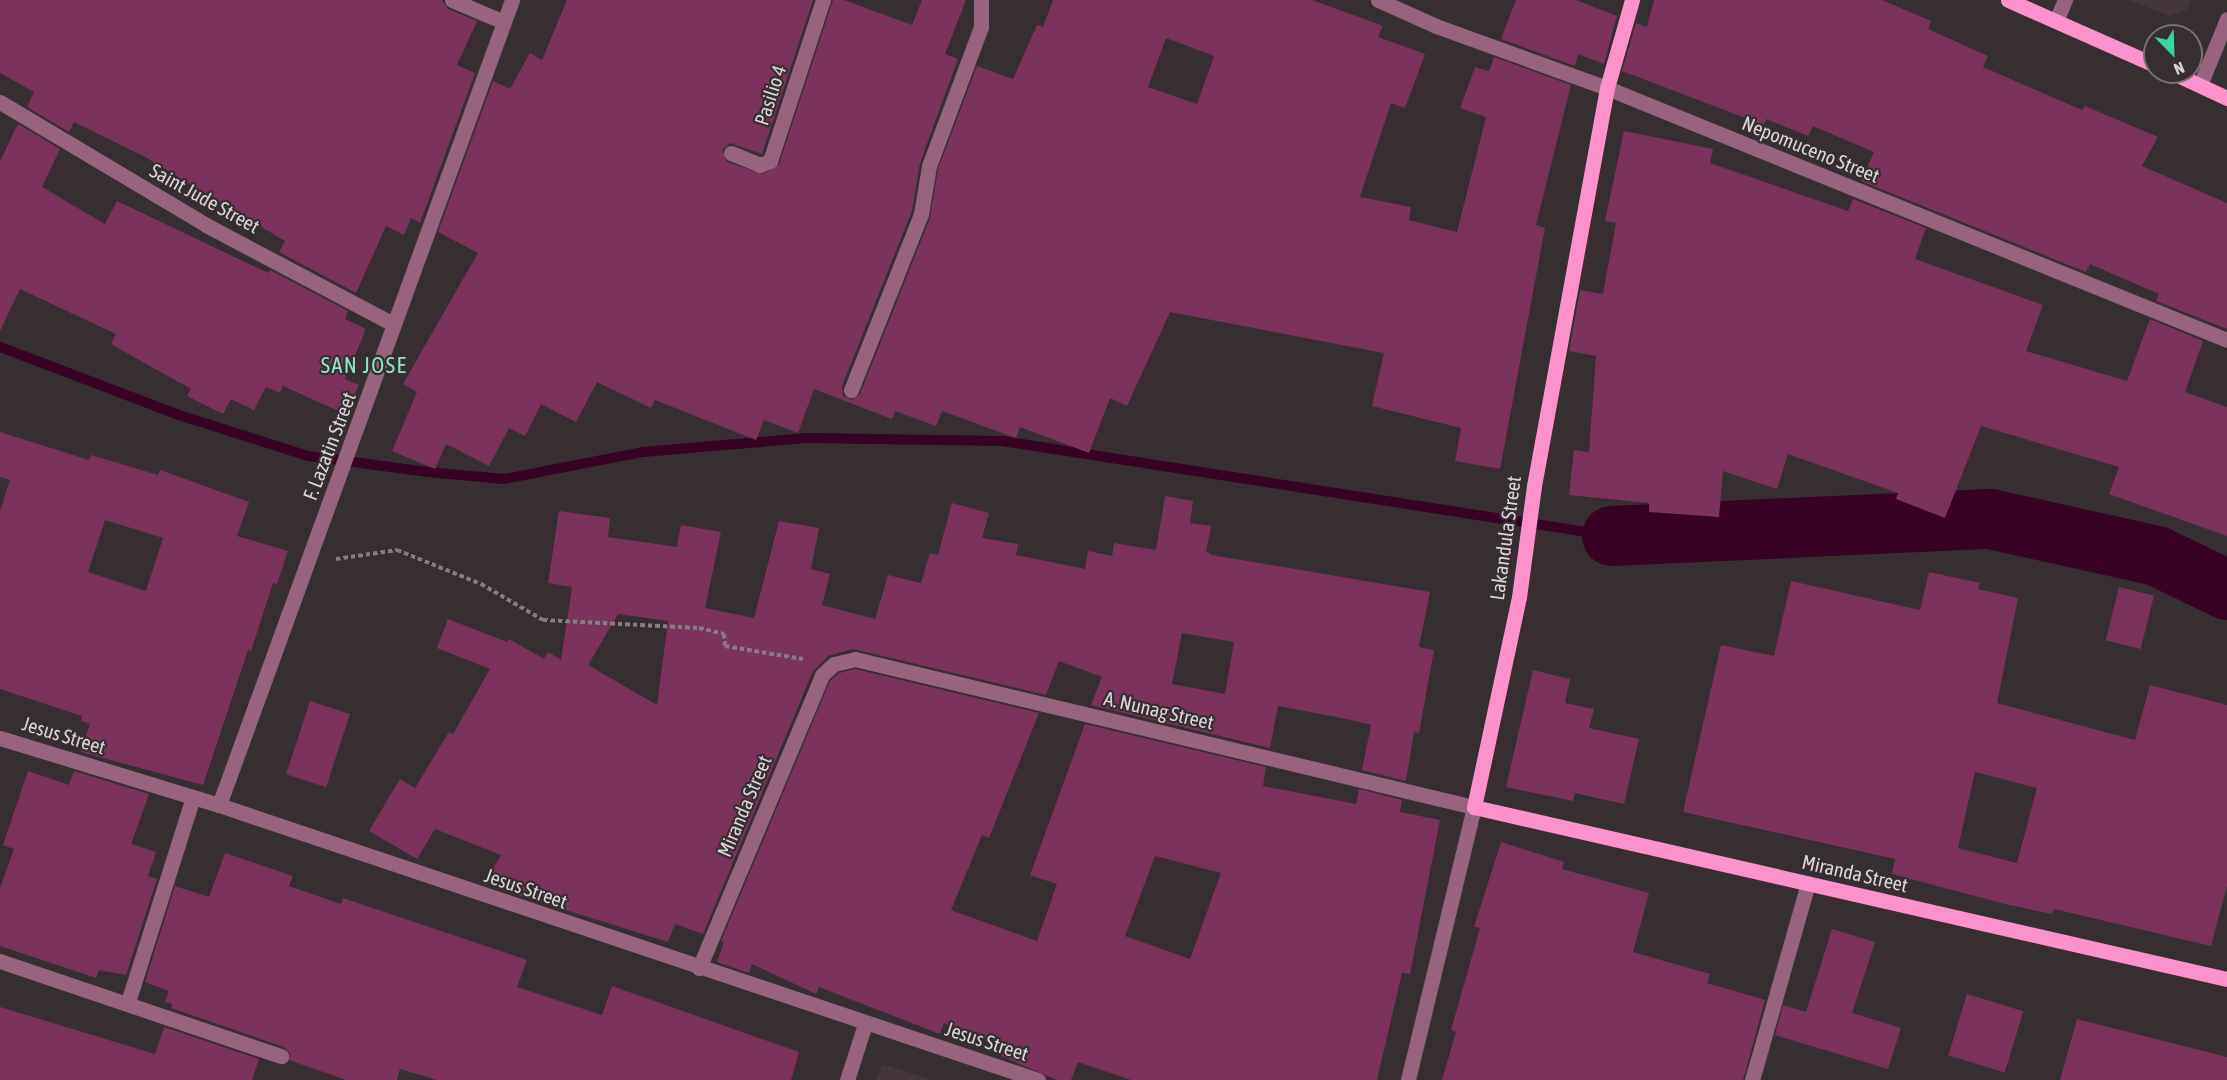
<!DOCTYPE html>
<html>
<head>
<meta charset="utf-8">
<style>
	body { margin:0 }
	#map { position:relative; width:2227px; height:1080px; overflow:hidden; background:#372e32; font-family:"Asap Condensed",sans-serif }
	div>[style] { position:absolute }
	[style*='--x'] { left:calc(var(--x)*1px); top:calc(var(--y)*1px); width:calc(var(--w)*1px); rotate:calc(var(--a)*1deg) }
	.built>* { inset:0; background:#46373e }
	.stream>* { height:10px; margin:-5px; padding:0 5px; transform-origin:5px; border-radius:5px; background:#370224 }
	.river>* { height:60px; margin:-30px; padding:0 30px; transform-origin:30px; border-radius:30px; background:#370224 }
	.building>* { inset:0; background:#7b325c; transform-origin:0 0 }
	.path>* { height:4px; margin-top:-2px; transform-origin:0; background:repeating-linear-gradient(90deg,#857d81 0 4.5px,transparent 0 7.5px) }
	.minor>* { height:15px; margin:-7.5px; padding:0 7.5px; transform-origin:7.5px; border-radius:7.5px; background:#98637f }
	.major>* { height:15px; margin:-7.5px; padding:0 7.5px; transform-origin:7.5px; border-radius:7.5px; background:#fd91cc }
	span { translate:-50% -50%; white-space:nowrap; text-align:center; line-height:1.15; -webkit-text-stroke:4.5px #372e32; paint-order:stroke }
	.street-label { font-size:20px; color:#dbd5d8 }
	.quarter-label { font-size:22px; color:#8de6c3; letter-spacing:1.5px }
	.north { position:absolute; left:2143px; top:24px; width:60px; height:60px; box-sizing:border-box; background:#372e32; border:2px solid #797174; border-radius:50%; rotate:157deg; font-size:16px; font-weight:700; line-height:24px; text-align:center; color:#dbd5d8 }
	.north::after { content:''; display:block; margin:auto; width:21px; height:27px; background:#3bd4a4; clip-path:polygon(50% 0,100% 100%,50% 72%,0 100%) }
</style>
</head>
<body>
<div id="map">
	<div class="built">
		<div style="clip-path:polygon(2128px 0,2191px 0,2187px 9px,2170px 16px)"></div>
		<div style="clip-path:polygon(882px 1064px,932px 1080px,877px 1080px)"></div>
	</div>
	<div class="stream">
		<div style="--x:0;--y:347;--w:195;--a:20.8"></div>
		<div style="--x:182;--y:416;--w:132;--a:17.6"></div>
		<div style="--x:308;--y:456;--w:121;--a:7.6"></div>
		<div style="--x:428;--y:472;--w:76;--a:5.3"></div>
		<div style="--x:504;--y:479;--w:142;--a:-11"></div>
		<div style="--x:643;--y:452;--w:164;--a:-4.9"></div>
		<div style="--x:806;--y:438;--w:196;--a:0.9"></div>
		<div style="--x:1002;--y:441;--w:617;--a:8.85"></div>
	</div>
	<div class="river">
		<div style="--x:1612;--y:536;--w:378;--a:-2.6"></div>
		<div style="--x:1990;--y:519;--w:171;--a:12.5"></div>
		<div style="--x:2157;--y:556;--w:78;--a:25.9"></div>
	</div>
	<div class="building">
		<div style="clip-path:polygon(0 0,442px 0,448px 9px,477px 21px,457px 65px,475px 73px,420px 223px,411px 218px,404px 235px,386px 226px,356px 293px,279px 252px,285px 241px,145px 157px,74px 122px,69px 132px,27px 107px,34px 92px,0 73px)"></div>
		<div style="clip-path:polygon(evenodd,567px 0,813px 0,762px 154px,730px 143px,722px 150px,727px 162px,763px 174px,779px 164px,833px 0,844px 0,912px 25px,922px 0,966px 0,945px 54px,958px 59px,920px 163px,912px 211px,842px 386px,843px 396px,852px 400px,860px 394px,930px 218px,938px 169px,977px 66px,1013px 79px,1037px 25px,1043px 27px,1053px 0,1312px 0,1383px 26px,1378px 37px,1425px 54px,1405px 108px,1391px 103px,1360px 197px,1411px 207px,1409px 220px,1457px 232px,1486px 117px,1460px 108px,1475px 67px,1489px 71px,1494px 57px,1571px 85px,1536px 225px,1545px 228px,1500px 469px,1455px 461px,1461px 428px,1372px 406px,1384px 353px,1170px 312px,1127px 406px,1110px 398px,1089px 453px,1020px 427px,1016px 438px,942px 411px,936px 426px,895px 411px,892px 419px,814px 389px,798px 433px,764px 420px,756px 440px,655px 400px,651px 408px,597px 382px,576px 422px,541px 404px,525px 436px,509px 428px,489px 466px,446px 444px,435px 469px,392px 451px,417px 392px,403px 384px,478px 253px,438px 232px,493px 81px,510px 89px,530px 53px,542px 60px,567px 0,1166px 38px,1214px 56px,1197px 104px,1148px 87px,1166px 38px)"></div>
		<div style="clip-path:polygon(1516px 0,1576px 0,1617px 16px,1604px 64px,1578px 54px,1575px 66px,1501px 39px)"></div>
		<div style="clip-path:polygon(1654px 0,1882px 0,1931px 21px,1928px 29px,1988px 56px,1983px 67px,2082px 110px,2085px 106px,2158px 137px,2142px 166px,2227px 203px,2227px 329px,2156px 301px,2159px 294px,2090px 264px,2086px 272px,1861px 181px,1874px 152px,1813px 126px,1808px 136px,1766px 119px,1764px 125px,1622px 71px,1636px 23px,1647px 27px)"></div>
		<div style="clip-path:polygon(18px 124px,60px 149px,42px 187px,105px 224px,117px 201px,268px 273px,270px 270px,348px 311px,345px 319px,366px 329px,345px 379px,359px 385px,345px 414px,283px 386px,280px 393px,266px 387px,254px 410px,231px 399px,223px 414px,187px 396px,191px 389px,111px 344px,116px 334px,20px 289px,0 331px,0 161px)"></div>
		<div style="clip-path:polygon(1624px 131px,1713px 149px,1710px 163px,1848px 211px,1853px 199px,1926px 228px,1915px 259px,2043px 305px,2026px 351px,2127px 381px,2150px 319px,2203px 341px,2185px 392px,2227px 407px,2227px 536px,2109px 494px,2119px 467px,1981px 426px,1945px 518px,1896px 499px,1898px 493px,1788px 454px,1777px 489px,1723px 471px,1719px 517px,1649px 512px,1649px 503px,1569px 495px,1574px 450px,1589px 452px,1596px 356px,1569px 351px,1580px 290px,1603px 294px,1616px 223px,1605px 221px)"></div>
		<div style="clip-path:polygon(evenodd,0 432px,89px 460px,91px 455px,158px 475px,160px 470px,249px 502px,237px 536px,288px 551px,277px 584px,273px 583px,251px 651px,248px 650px,203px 785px,81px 752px,90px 724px,81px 721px,82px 716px,0 689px,0 511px,10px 480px,0 477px,0 432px,105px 520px,163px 538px,146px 591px,88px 572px,105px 520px)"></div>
		<div style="clip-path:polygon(evenodd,1165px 496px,1193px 501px,1190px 523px,1211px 526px,1206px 551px,1212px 555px,1430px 592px,1419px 647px,1434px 650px,1419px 733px,1414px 732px,1406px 781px,1362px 770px,1371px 725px,1347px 719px,1278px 706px,1270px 748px,1091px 705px,1102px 677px,1059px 661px,1046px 695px,853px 649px,828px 656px,813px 671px,703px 934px,675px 924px,668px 942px,521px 896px,488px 877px,501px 855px,435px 829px,417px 859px,369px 831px,400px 779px,415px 788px,449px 732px,453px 734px,490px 669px,437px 648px,448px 619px,507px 642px,509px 639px,544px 659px,548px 652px,561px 660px,572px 587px,548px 583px,559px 511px,610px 518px,608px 537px,677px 547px,681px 525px,721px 532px,705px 608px,754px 618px,779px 521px,819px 528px,811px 569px,830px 574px,822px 605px,875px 619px,888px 575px,921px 583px,930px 553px,938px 555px,952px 503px,989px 513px,982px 538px,1018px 544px,1016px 555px,1085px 569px,1088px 551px,1112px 556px,1114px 543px,1156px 550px,1165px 496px,618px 614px,668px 621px,657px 705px,588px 665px,618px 614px,1165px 496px,1182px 633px,1234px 642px,1225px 694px,1172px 684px,1182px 633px)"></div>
		<div style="clip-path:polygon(evenodd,1929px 572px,1980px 583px,1978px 589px,2018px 598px,1997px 703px,2135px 740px,2150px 685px,2227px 705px,2227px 886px,2211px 946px,2054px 909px,2052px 914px,2005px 904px,1892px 874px,1895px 859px,1683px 812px,1721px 645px,1774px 656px,1791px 581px,1920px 610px,1929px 572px,1975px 772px,2037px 788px,2017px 863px,1958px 848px,1975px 772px)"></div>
		<div style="left:2119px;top:587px;width:36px;height:55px;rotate:14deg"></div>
		<div style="clip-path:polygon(evenodd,855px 669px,1039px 713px,989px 838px,982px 835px,951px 910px,1037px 941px,1057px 884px,1030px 875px,1085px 724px,1266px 767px,1263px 786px,1356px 804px,1359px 789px,1402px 800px,1400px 812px,1440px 820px,1410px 974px,1402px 973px,1377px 1080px,1131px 1080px,1078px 1062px,1071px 1080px,1057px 1080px,1001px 1056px,1005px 1045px,944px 1023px,940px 1034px,819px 987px,816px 994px,752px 964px,749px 973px,717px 962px,724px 942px,721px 941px,830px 681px,839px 673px,855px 669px,1155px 856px,1221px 873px,1190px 959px,1125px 936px,1155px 856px)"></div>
		<div style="clip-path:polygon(1533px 670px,1570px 679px,1565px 703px,1594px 709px,1589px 728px,1639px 739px,1624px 804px,1575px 793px,1573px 801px,1506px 787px)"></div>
		<div style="left:310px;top:701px;width:42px;height:77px;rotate:18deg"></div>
		<div style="clip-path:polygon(28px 771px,69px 785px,74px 771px,149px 794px,131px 844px,156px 852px,148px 876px,157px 879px,126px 975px,99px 970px,96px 978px,0 946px,0 888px,14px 849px,3px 845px)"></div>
		<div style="clip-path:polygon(1501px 842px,1564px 862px,1562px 869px,1649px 893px,1633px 952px,1710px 974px,1707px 983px,1765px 1000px,1743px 1080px,1442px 1080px,1456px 1032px,1451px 1030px,1480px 928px,1474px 927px)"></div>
		<div style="clip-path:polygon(225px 853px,293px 876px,289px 886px,341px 904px,343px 898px,527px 960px,517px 987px,602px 1015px,612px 986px,799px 1052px,791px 1080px,437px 1080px,400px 1069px,397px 1080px,346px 1080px,289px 1060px,290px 1054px,284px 1047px,171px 1008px,172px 1004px,165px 1002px,169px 991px,145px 982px,175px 886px,209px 897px)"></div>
		<div style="clip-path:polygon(1832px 929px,1875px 942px,1852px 1013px,1901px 1028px,1888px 1069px,1775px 1035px,1783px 1005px,1806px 1012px)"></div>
		<div style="left:1967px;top:994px;width:59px;height:64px;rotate:17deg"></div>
		<div style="clip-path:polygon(0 1007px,155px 1054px,164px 1027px,259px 1059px,252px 1080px,0 1080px)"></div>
		<div style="clip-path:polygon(2077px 1019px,2227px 1057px,2227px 1080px,2060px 1080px)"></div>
	</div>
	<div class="path">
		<div style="--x:336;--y:559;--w:62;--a:-8.4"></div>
		<div style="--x:397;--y:550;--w:91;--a:22"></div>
		<div style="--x:481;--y:584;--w:72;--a:30.1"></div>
		<div style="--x:543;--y:620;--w:156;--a:2.9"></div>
		<div style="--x:699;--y:628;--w:26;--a:13"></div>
		<div style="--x:724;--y:634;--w:12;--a:85"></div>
		<div style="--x:725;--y:646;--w:79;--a:9.5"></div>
	</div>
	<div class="minor">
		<div style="--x:452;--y:0;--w:56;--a:22.9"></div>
		<div style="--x:1378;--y:0;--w:64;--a:24.1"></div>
		<div style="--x:1436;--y:26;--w:182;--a:19.9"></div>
		<div style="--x:1607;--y:88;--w:669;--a:22.12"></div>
		<div style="--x:2056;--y:21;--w:23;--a:-67"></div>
		<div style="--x:2200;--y:85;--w:71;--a:-67.8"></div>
		<div style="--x:0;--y:102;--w:240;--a:30.8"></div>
		<div style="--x:206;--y:225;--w:212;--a:27.9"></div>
		<div style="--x:731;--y:153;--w:31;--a:22"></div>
		<div style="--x:760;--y:165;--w:11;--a:-22"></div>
		<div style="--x:770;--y:161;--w:169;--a:-71.8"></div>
		<div style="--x:851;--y:390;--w:189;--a:-68.3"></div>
		<div style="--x:921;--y:214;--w:49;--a:-80.5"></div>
		<div style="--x:929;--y:166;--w:148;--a:-69.5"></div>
		<div style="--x:981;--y:27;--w:27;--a:-90"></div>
		<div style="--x:0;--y:738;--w:229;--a:17"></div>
		<div style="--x:219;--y:805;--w:864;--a:18.56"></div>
		<div style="--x:219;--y:805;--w:857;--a:-70"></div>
		<div style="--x:0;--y:961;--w:297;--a:18.7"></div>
		<div style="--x:699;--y:968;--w:318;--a:-67.2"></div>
		<div style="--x:822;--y:675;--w:16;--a:-43"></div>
		<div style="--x:834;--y:664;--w:22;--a:-13"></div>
		<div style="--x:855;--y:659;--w:636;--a:13.45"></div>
		<div style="--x:1474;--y:807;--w:281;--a:103.6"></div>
		<div style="--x:128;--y:1002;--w:215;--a:-72.4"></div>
		<div style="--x:847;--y:1080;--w:59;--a:-72.2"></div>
		<div style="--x:1752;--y:1080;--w:204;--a:-74.1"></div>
	</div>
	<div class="major">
		<div style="--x:1632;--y:0;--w:91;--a:105.9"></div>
		<div style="--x:1607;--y:88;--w:405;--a:100.4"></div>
		<div style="--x:1534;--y:486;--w:112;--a:97.7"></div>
		<div style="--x:1519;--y:597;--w:215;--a:102.1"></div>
		<div style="--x:1474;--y:807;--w:772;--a:12.87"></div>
		<div style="--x:2008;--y:0;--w:161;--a:23.9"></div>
		<div style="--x:2171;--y:72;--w:62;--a:24.9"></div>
	</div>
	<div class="street-label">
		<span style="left:770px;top:95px;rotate:-72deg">Pasilio 4</span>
		<span style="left:1811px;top:149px;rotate:22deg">Nepomuceno Street</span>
		<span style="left:205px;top:198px;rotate:29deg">Saint Jude Street</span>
		<span style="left:329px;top:446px;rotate:-69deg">F. Lazatin Street</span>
		<span style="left:1505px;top:538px;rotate:-82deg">Lakandula Street</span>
		<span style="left:1159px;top:710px;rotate:13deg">A. Nunag Street</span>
		<span style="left:64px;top:735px;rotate:17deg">Jesus Street</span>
		<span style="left:744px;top:806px;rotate:-67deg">Miranda Street</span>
		<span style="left:1855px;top:873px;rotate:13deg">Miranda Street</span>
		<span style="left:526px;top:888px;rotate:19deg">Jesus Street</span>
		<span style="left:987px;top:1041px;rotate:18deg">Jesus Street</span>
	</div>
	<div class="quarter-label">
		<span style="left:364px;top:366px">SAN JOSE</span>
	</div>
	<div class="north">N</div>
</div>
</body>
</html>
